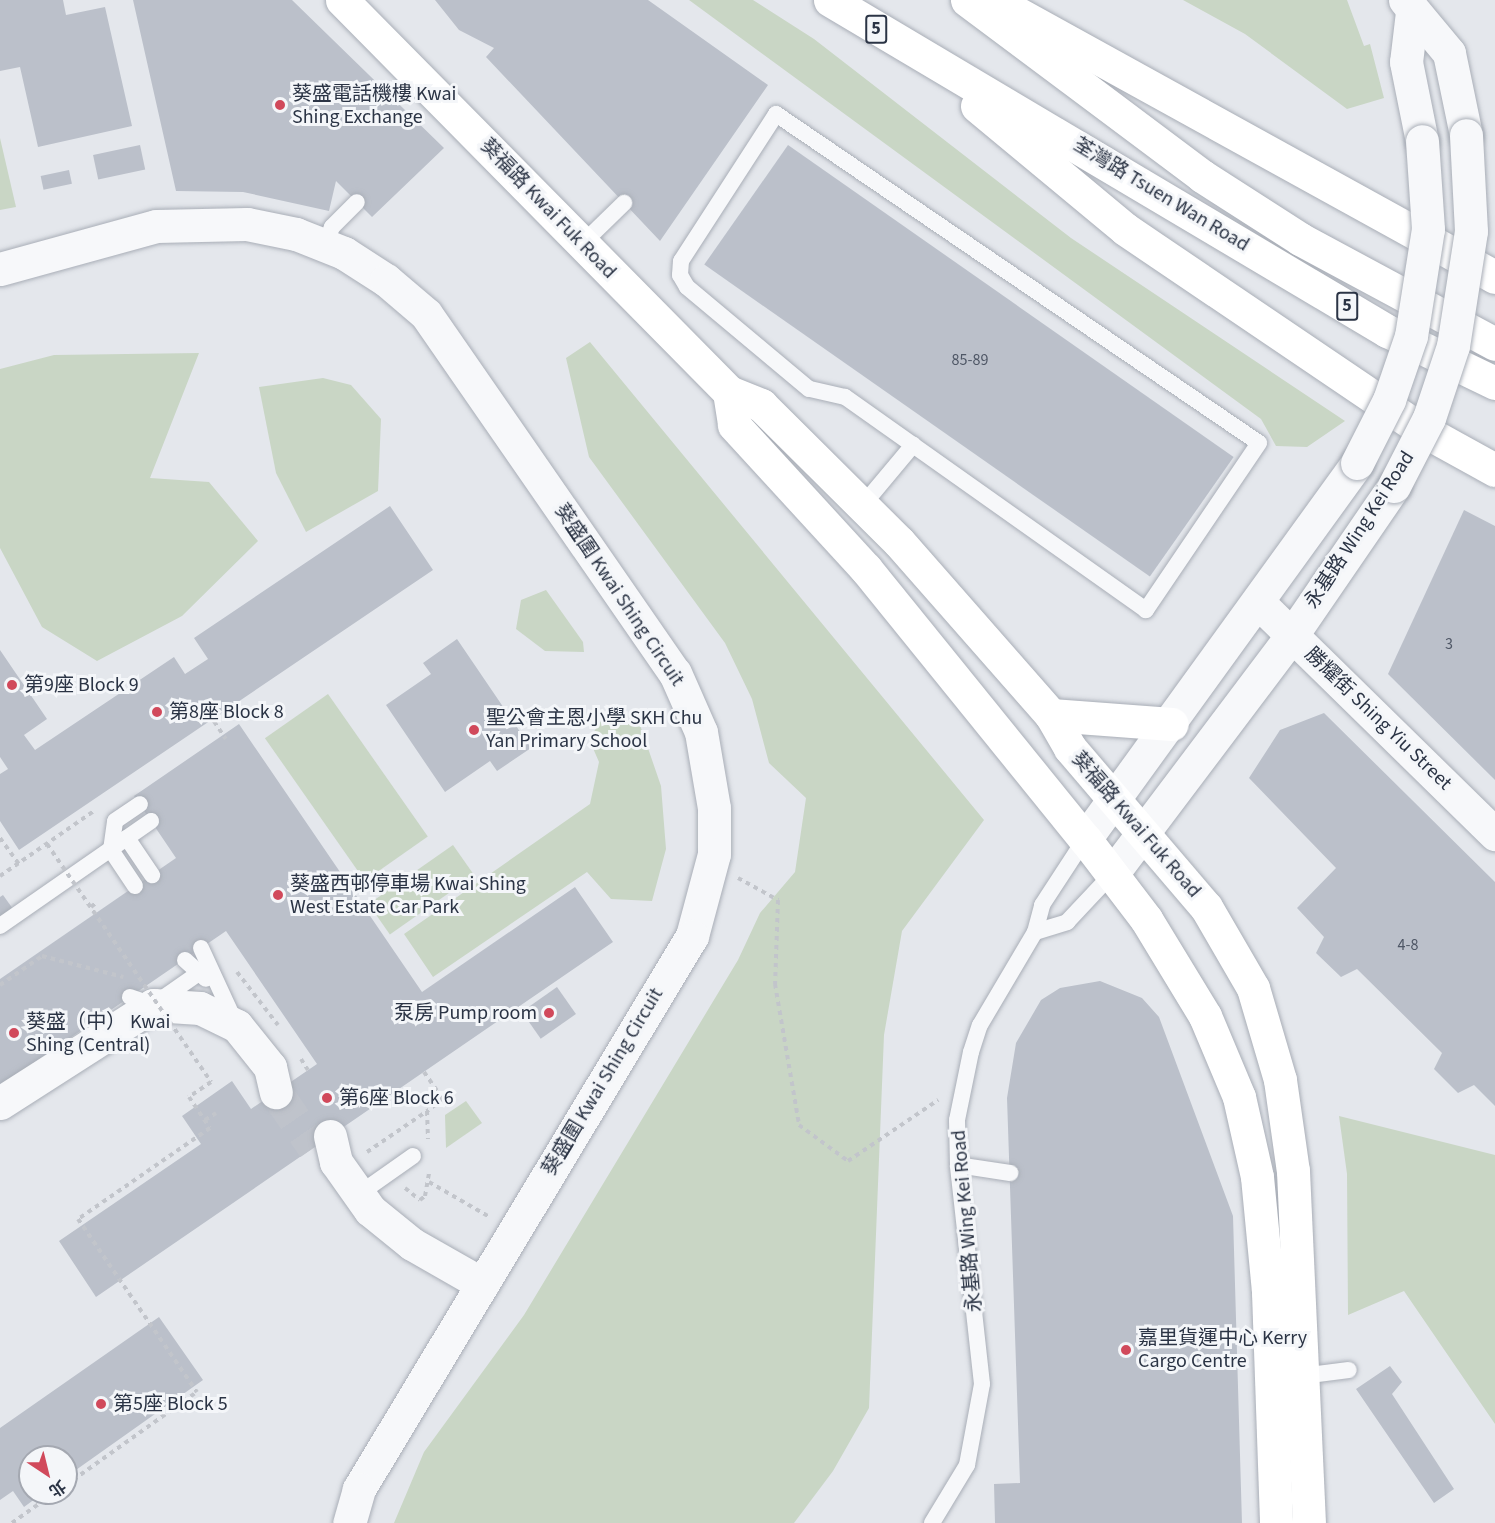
<!DOCTYPE html>
<html>
<head>
<meta charset="utf-8">
<style>
	body { margin:0 }
	#map { position:relative; width:1495px; height:1523px; overflow:hidden; background:#e4e7ec; font-family:"Source Sans 3","Noto Sans TC",sans-serif }
	div>[style] { position:absolute }
	[style*='--x'] { left:calc(var(--x)*1px); top:calc(var(--y)*1px); width:calc(var(--w)*1px); rotate:calc(var(--a)*1deg) }
	.green>* { inset:0; background:#c9d6c5; transform-origin:0 0 }
	.building>* { inset:0; background:#bbc0ca; transform-origin:0 0 }
	.minor-tunnel>* { height:33px; margin-top:-16.5px; transform-origin:0; background:repeating-linear-gradient(90deg,#bfc3cb 0 33px,transparent 0 49px) }
	.path>* { height:4px; margin-top:-2px; transform-origin:0; background:repeating-linear-gradient(90deg,#c2c5cb 0 4.5px,transparent 0 9px) }
	.roads { filter:drop-shadow(0 0 2px #a9aeb7) drop-shadow(0 0 2px #a9aeb7) }
	.service>* { height:16px; margin:-8px; padding:0 8px; transform-origin:8px; border-radius:8px; background:#f7f8fa }
	.minor>* { height:33px; margin:-16.5px; padding:0 16.5px; transform-origin:16.5px; border-radius:16.5px; background:#f7f8fa }
	.tertiary>* { height:33px; margin:-16.5px; padding:0 16.5px; transform-origin:16.5px; border-radius:16.5px; background:#f7f8fa }
	.secondary>* { height:33px; margin:-16.5px; padding:0 16.5px; transform-origin:16.5px; border-radius:16.5px; background:#fff }
	.motorway>* { height:33px; margin:-16.5px; padding:0 16.5px; transform-origin:16.5px; border-radius:16.5px; background:#fff }
	.path-bridge>* { height:4px; margin-top:-2px; transform-origin:0; background:repeating-linear-gradient(90deg,#c2c5cb 0 4.5px,transparent 0 9px) }
	.bridges { filter:drop-shadow(0 0 2px #a9aeb7) drop-shadow(0 0 2px #a9aeb7) }
	.tertiary-bridge>* { height:33px; margin:-16.5px; padding:0 16.5px; transform-origin:16.5px; border-radius:16.5px; background:#f7f8fa }
	.dots>* { width:16px; height:16px; translate:-50% -50%; box-sizing:border-box; border:3px solid #f4f6f9; border-radius:50% }
	span { translate:-50% -50%; white-space:nowrap; text-align:center; line-height:1.15; -webkit-text-stroke:6px #f4f6f9; paint-order:stroke }
	.number-label { font-size:16px; color:#4f5766 }
	.number-label span { -webkit-text-stroke-width:0 }
	.shield-label span { padding:2px 4px; background:#f4f6f9; border:2px solid; border-radius:4px; -webkit-text-stroke-width:0 }
	.shield-label { font-size:18px; color:#2b3445; font-weight:700 }
	.poi-label { font-size:20px; color:#2b3445 }
	.left { translate:0 -50%; text-align:left }
	.right { translate:-100% -50%; text-align:right }
	.street-label { font-size:20px; color:#2b3445 }
	.north { position:absolute; left:18px; top:1445px; width:60px; height:60px; box-sizing:border-box; background:#f4f6f9; border:2px solid #a4a8b1; border-radius:50%; rotate:145deg; font-size:16px; font-weight:700; line-height:24px; text-align:center; color:#2b3445 }
	.north::after { content:''; display:block; margin:auto; width:21px; height:27px; background:#d1495b; clip-path:polygon(50% 0,100% 100%,50% 72%,0 100%) }
</style>
</head>
<body>
<div id="map">
	<div class="green">
		<div style="clip-path:polygon(689px 0,753px 0,814px 39px,1071px 238px,1345px 421px,1307px 447px,1276px 446px,1261px 419px)"></div>
		<div style="clip-path:polygon(1183px 0,1347px 0,1364px 46px,1370px 44px,1384px 98px,1347px 109px,1245px 34px)"></div>
		<div style="clip-path:polygon(0 138px,16px 207px,0 210px)"></div>
		<div style="clip-path:polygon(590px 342px,984px 820px,902px 931px,884px 1035px,869px 1408px,833px 1471px,794px 1523px,394px 1523px,424px 1452px,524px 1315px,738px 960px,760px 913px,795px 872px,806px 798px,769px 763px,752px 699px,725px 643px,589px 457px,566px 358px)"></div>
		<div style="clip-path:polygon(199px 353px,150px 478px,209px 482px,258px 541px,182px 616px,97px 661px,42px 627px,0 548px,0 369px,54px 355px)"></div>
		<div style="clip-path:polygon(323px 378px,351px 385px,381px 419px,378px 491px,306px 532px,276px 473px,259px 387px)"></div>
		<div style="clip-path:polygon(546px 590px,583px 642px,584px 652px,545px 651px,516px 629px,521px 600px)"></div>
		<div style="left:328px;top:694px;width:174px;height:77px;rotate:55deg"></div>
		<div style="clip-path:polygon(601px 721px,640px 725px,661px 786px,666px 849px,652px 901px,611px 899px,587px 872px,433px 977px,404px 934px,590px 804px,599px 762px,589px 739px)"></div>
		<div style="left:453px;top:845px;width:37px;height:103px;rotate:55deg"></div>
		<div style="clip-path:polygon(466px 1101px,482px 1123px,446px 1148px,445px 1115px)"></div>
		<div style="clip-path:polygon(1339px 1116px,1495px 1155px,1495px 1424px,1404px 1291px,1348px 1315px,1347px 1174px)"></div>
	</div>
	<div class="building">
		<div style="clip-path:polygon(0 0,63px 0,66px 15px,105px 7px,132px 126px,38px 147px,20px 67px,0 71px)"></div>
		<div style="clip-path:polygon(133px 0,292px 0,444px 148px,372px 217px,336px 181px,329px 211px,243px 192px,176px 191px)"></div>
		<div style="clip-path:polygon(435px 0,648px 0,768px 85px,660px 241px,486px 57px,494px 48px,459px 30px)"></div>
		<div style="left:140px;top:145px;width:25px;height:48px;rotate:78deg"></div>
		<div style="left:788px;top:145px;width:544px;height:146px;rotate:35deg"></div>
		<div style="left:69px;top:170px;width:14px;height:29px;rotate:78deg"></div>
		<div style="clip-path:polygon(390px 506px,433px 570px,19px 850px,0 821px,0 774px,8px 769px,0 757px,0 650px,47px 719px,24px 735px,35px 750px,174px 657px,185px 674px,208px 659px,194px 638px)"></div>
		<div style="clip-path:polygon(1464px 510px,1495px 526px,1495px 780px,1388px 674px)"></div>
		<div style="clip-path:polygon(457px 639px,531px 748px,497px 771px,490px 761px,445px 792px,386px 705px,431px 674px,423px 663px)"></div>
		<div style="clip-path:polygon(1324px 713px,1495px 882px,1495px 1106px,1474px 1085px,1458px 1093px,1434px 1069px,1442px 1053px,1357px 969px,1341px 977px,1316px 953px,1324px 937px,1297px 908px,1336px 868px,1249px 778px,1280px 730px)"></div>
		<div style="clip-path:polygon(239px 724px,422px 992px,575px 887px,613px 942px,96px 1297px,59px 1241px,201px 1144px,182px 1116px,232px 1081px,251px 1109px,317px 1064px,226px 931px,0 1086px,0 979px,176px 858px,134px 796px)"></div>
		<div style="clip-path:polygon(3px 895px,13px 909px,0 917px,0 897px)"></div>
		<div style="clip-path:polygon(1100px 981px,1142px 998px,1159px 1017px,1233px 1216px,1242px 1523px,995px 1523px,994px 1484px,1020px 1483px,1007px 1098px,1016px 1043px,1041px 1000px,1060px 988px)"></div>
		<div style="left:557px;top:987px;width:33px;height:43px;rotate:55deg"></div>
		<div style="clip-path:polygon(159px 1317px,203px 1380px,66px 1477px,66px 1457px,30px 1457px,30px 1493px,43px 1493px,24px 1507px,13px 1491px,0 1500px,0 1428px)"></div>
		<div style="clip-path:polygon(1390px 1366px,1402px 1382px,1392px 1394px,1454px 1489px,1434px 1503px,1356px 1389px)"></div>
	</div>
	<div class="minor-tunnel">
		<div style="--x:276;--y:1092;--w:67;--a:55.4"></div>
	</div>
	<div class="path">
		<div style="--x:209;--y:714;--w:30;--a:56"></div>
		<div style="--x:0;--y:838;--w:32;--a:54"></div>
		<div style="--x:0;--y:876;--w:114;--a:-34.7"></div>
		<div style="--x:738;--y:878;--w:46;--a:28.8"></div>
		<div style="--x:778;--y:900;--w:84;--a:92"></div>
		<div style="--x:775;--y:984;--w:143;--a:80.3"></div>
		<div style="--x:799;--y:1125;--w:61;--a:36.3"></div>
		<div style="--x:848;--y:1161;--w:109;--a:-34.1"></div>
		<div style="--x:91;--y:907;--w:8;--a:-40"></div>
		<div style="--x:237;--y:972;--w:67;--a:52.3"></div>
		<div style="--x:0;--y:985;--w:51;--a:-34.6"></div>
		<div style="--x:42;--y:956;--w:84;--a:14.5"></div>
		<div style="--x:301;--y:1059;--w:13;--a:58"></div>
		<div style="--x:424;--y:1072;--w:33;--a:55"></div>
		<div style="--x:443;--y:1099;--w:20;--a:143"></div>
		<div style="--x:427;--y:1111;--w:28;--a:88"></div>
		<div style="--x:205;--y:1120;--w:13;--a:-32"></div>
		<div style="--x:367;--y:1152;--w:73;--a:-34.3"></div>
		<div style="--x:429;--y:1182;--w:68;--a:30"></div>
		<div style="--x:405;--y:1188;--w:19;--a:39"></div>
		<div style="--x:420;--y:1200;--w:6;--a:-39"></div>
		<div style="--x:425;--y:1196;--w:23;--a:-80"></div>
		<div style="--x:66;--y:1485;--w:161;--a:-35.4"></div>
		<div style="--x:12;--y:1523;--w:52;--a:-35.5"></div>
	</div>
	<div class="roads">
		<div class="service">
			<div style="--x:776;--y:114;--w:584;--a:34.26"></div>
			<div style="--x:1259;--y:443;--w:202;--a:124.1"></div>
			<div style="--x:1146;--y:610;--w:369;--a:-144.7"></div>
			<div style="--x:845;--y:397;--w:37;--a:-167"></div>
			<div style="--x:809;--y:389;--w:159;--a:-140.1"></div>
			<div style="--x:687;--y:287;--w:14;--a:-120"></div>
			<div style="--x:680;--y:275;--w:14;--a:-86"></div>
			<div style="--x:681;--y:261;--w:175;--a:-57.1"></div>
			<div style="--x:582;--y:244;--w:59;--a:-44.3"></div>
			<div style="--x:325;--y:246;--w:20;--a:-70"></div>
			<div style="--x:332;--y:227;--w:35;--a:-45"></div>
			<div style="--x:862;--y:506;--w:80;--a:-50.1"></div>
			<div style="--x:127;--y:838;--w:45;--a:56"></div>
			<div style="--x:135;--y:886;--w:43;--a:-123.7"></div>
			<div style="--x:111;--y:850;--w:29;--a:-82"></div>
			<div style="--x:115;--y:821;--w:30;--a:-34"></div>
			<div style="--x:0;--y:926;--w:184;--a:-34.8"></div>
			<div style="--x:1035;--y:932;--w:34;--a:-17"></div>
			<div style="--x:1067;--y:922;--w:66;--a:-46.8"></div>
			<div style="--x:201;--y:948;--w:81;--a:65.3"></div>
			<div style="--x:185;--y:960;--w:28;--a:42"></div>
			<div style="--x:130;--y:997;--w:24;--a:19"></div>
			<div style="--x:153;--y:1005;--w:52;--a:-34.9"></div>
			<div style="--x:958;--y:1165;--w:53;--a:8.7"></div>
			<div style="--x:359;--y:1194;--w:66;--a:-35.1"></div>
			<div style="--x:1302;--y:1376;--w:47;--a:-7.3"></div>
			<div style="--x:932;--y:1523;--w:68;--a:-58.9"></div>
			<div style="--x:967;--y:1465;--w:82;--a:-79.5"></div>
			<div style="--x:982;--y:1384;--w:220;--a:-96.3"></div>
			<div style="--x:958;--y:1165;--w:45;--a:-91.3"></div>
			<div style="--x:957;--y:1120;--w:69;--a:-78.4"></div>
			<div style="--x:971;--y:1052;--w:28;--a:-72"></div>
			<div style="--x:980;--y:1025;--w:108;--a:-59.4"></div>
			<div style="--x:1035;--y:932;--w:28;--a:-75"></div>
			<div style="--x:1042;--y:905;--w:79;--a:-56.9"></div>
		</div>
		<div class="minor">
			<div style="--x:1260;--y:604;--w:329;--a:44.4"></div>
			<div style="--x:0;--y:1103;--w:182;--a:-32.6"></div>
			<div style="--x:153;--y:1005;--w:47;--a:3.7"></div>
			<div style="--x:200;--y:1008;--w:41;--a:25.9"></div>
			<div style="--x:237;--y:1026;--w:53;--a:51.2"></div>
			<div style="--x:270;--y:1067;--w:26;--a:77"></div>
			<div style="--x:330;--y:1136;--w:27;--a:77"></div>
			<div style="--x:336;--y:1162;--w:59;--a:54.7"></div>
			<div style="--x:370;--y:1210;--w:54;--a:39"></div>
			<div style="--x:412;--y:1244;--w:81;--a:29.7"></div>
		</div>
		<div class="tertiary">
			<div style="--x:1405;--y:0;--w:69;--a:50.3"></div>
			<div style="--x:1449;--y:53;--w:84;--a:78.3"></div>
			<div style="--x:1412;--y:12;--w:50;--a:96.8"></div>
			<div style="--x:1406;--y:62;--w:81;--a:78.6"></div>
			<div style="--x:0;--y:269;--w:162;--a:-15.4"></div>
			<div style="--x:156;--y:226;--w:91;--a:-1.3"></div>
			<div style="--x:247;--y:224;--w:50;--a:11.5"></div>
			<div style="--x:296;--y:234;--w:52;--a:21.6"></div>
			<div style="--x:344;--y:253;--w:50;--a:32.7"></div>
			<div style="--x:386;--y:280;--w:52;--a:40.4"></div>
			<div style="--x:426;--y:314;--w:437;--a:55.3"></div>
			<div style="--x:675;--y:673;--w:64;--a:66.2"></div>
			<div style="--x:701;--y:732;--w:77;--a:80.3"></div>
			<div style="--x:714;--y:808;--w:46;--a:90"></div>
			<div style="--x:714;--y:854;--w:85;--a:105"></div>
			<div style="--x:692;--y:936;--w:646;--a:121.06"></div>
			<div style="--x:359;--y:1489;--w:35;--a:106"></div>
			<div style="--x:1085;--y:839;--w:464;--a:-54.1"></div>
			<div style="--x:1112;--y:874;--w:299;--a:-53"></div>
			<div style="--x:1292;--y:635;--w:181;--a:-55.6"></div>
		</div>
		<div class="secondary">
			<div style="--x:342;--y:0;--w:551;--a:45.37"></div>
			<div style="--x:729;--y:392;--w:35;--a:22"></div>
			<div style="--x:761;--y:405;--w:194;--a:44.8"></div>
			<div style="--x:899;--y:542;--w:230;--a:48.7"></div>
			<div style="--x:1051;--y:715;--w:38;--a:60"></div>
			<div style="--x:1070;--y:748;--w:209;--a:49.5"></div>
			<div style="--x:1206;--y:907;--w:94;--a:59.9"></div>
			<div style="--x:1253;--y:988;--w:96;--a:73.6"></div>
			<div style="--x:1280;--y:1080;--w:92;--a:81.9"></div>
			<div style="--x:1293;--y:1171;--w:352;--a:87.4"></div>
			<div style="--x:729;--y:392;--w:33;--a:81"></div>
			<div style="--x:734;--y:425;--w:195;--a:47.5"></div>
			<div style="--x:866;--y:569;--w:348;--a:51"></div>
			<div style="--x:1085;--y:839;--w:101;--a:52.7"></div>
			<div style="--x:1146;--y:919;--w:114;--a:58.7"></div>
			<div style="--x:1205;--y:1016;--w:88;--a:67.2"></div>
			<div style="--x:1239;--y:1097;--w:82;--a:77.3"></div>
			<div style="--x:1257;--y:1177;--w:116;--a:84.5"></div>
			<div style="--x:1268;--y:1292;--w:231;--a:88"></div>
			<div style="--x:1051;--y:715;--w:121;--a:4.3"></div>
		</div>
		<div class="motorway">
			<div style="--x:830;--y:0;--w:648;--a:30.72"></div>
			<div style="--x:1387;--y:331;--w:120;--a:25.7"></div>
			<div style="--x:967;--y:0;--w:294;--a:36.8"></div>
			<div style="--x:1202;--y:176;--w:117;--a:32.7"></div>
			<div style="--x:1300;--y:239;--w:221;--a:28.3"></div>
			<div style="--x:995;--y:1;--w:571;--a:28.9"></div>
			<div style="--x:977;--y:106;--w:192;--a:39.7"></div>
			<div style="--x:1125;--y:229;--w:353;--a:34.1"></div>
			<div style="--x:1417;--y:427;--w:89;--a:28.9"></div>
		</div>
	</div>
	<div class="path-bridge">
		<div style="--x:47;--y:844;--w:289;--a:55.4"></div>
		<div style="--x:211;--y:1082;--w:27;--a:146"></div>
		<div style="--x:189;--y:1097;--w:37;--a:56"></div>
		<div style="--x:210;--y:1128;--w:160;--a:145.4"></div>
		<div style="--x:78;--y:1219;--w:210;--a:55.5"></div>
	</div>
	<div class="bridges">
		<div class="tertiary-bridge">
			<div style="--x:1357;--y:463;--w:71;--a:-63.1"></div>
			<div style="--x:1389;--y:400;--w:68;--a:-71"></div>
			<div style="--x:1411;--y:336;--w:108;--a:-81"></div>
			<div style="--x:1428;--y:229;--w:88;--a:-93.9"></div>
			<div style="--x:1394;--y:486;--w:76;--a:-62.8"></div>
			<div style="--x:1429;--y:418;--w:76;--a:-71.6"></div>
			<div style="--x:1453;--y:346;--w:116;--a:-81.1"></div>
			<div style="--x:1471;--y:231;--w:96;--a:-93"></div>
		</div>
	</div>
	<div class="dots">
		<div style="left:280px;top:105px;background:#d1495b"></div>
		<div style="left:12px;top:685px;background:#d1495b"></div>
		<div style="left:157px;top:712px;background:#d1495b"></div>
		<div style="left:474px;top:730px;background:#d1495b"></div>
		<div style="left:278px;top:895px;background:#d1495b"></div>
		<div style="left:549px;top:1013px;background:#d1495b"></div>
		<div style="left:14px;top:1033px;background:#d1495b"></div>
		<div style="left:327px;top:1098px;background:#d1495b"></div>
		<div style="left:1126px;top:1350px;background:#d1495b"></div>
		<div style="left:101px;top:1404px;background:#d1495b"></div>
	</div>
	<div class="number-label">
		<span style="left:970px;top:360px">85-89</span>
		<span style="left:1449px;top:644px">3</span>
		<span style="left:1408px;top:945px">4-8</span>
	</div>
	<div class="shield-label">
		<span style="left:876px;top:29px">5</span>
		<span style="left:1347px;top:306px">5</span>
	</div>
	<div class="poi-label">
		<span class="left" style="left:292px;top:106px">葵盛電話機樓 Kwai<br>Shing Exchange</span>
		<span class="left" style="left:24px;top:685px">第9座 Block 9</span>
		<span class="left" style="left:169px;top:712px">第8座 Block 8</span>
		<span class="left" style="left:486px;top:730px">聖公會主恩小學 SKH Chu<br>Yan Primary School</span>
		<span class="left" style="left:290px;top:896px">葵盛西邨停車場 Kwai Shing<br>West Estate Car Park</span>
		<span class="right" style="left:537px;top:1013px">泵房 Pump room</span>
		<span class="left" style="left:26px;top:1034px">葵盛（中） Kwai<br>Shing (Central)</span>
		<span class="left" style="left:339px;top:1098px">第6座 Block 6</span>
		<span class="left" style="left:1138px;top:1350px">嘉里貨運中心 Kerry<br>Cargo Centre</span>
		<span class="left" style="left:113px;top:1404px">第5座 Block 5</span>
	</div>
	<div class="street-label">
		<span style="left:1161px;top:195px;rotate:31deg">荃灣路 Tsuen Wan Road</span>
		<span style="left:548px;top:209px;rotate:46deg">葵福路 Kwai Fuk Road</span>
		<span style="left:1360px;top:530px;rotate:-57deg">永基路 Wing Kei Road</span>
		<span style="left:619px;top:595px;rotate:56deg">葵盛圍 Kwai Shing Circuit</span>
		<span style="left:1378px;top:719px;rotate:44deg">勝耀街 Shing Yiu Street</span>
		<span style="left:1136px;top:825px;rotate:49deg">葵福路 Kwai Fuk Road</span>
		<span style="left:603px;top:1082px;rotate:-59deg">葵盛圍 Kwai Shing Circuit</span>
		<span style="left:967px;top:1221px;rotate:-95deg">永基路 Wing Kei Road</span>
	</div>
	<div class="north">北</div>
</div>
</body>
</html>
